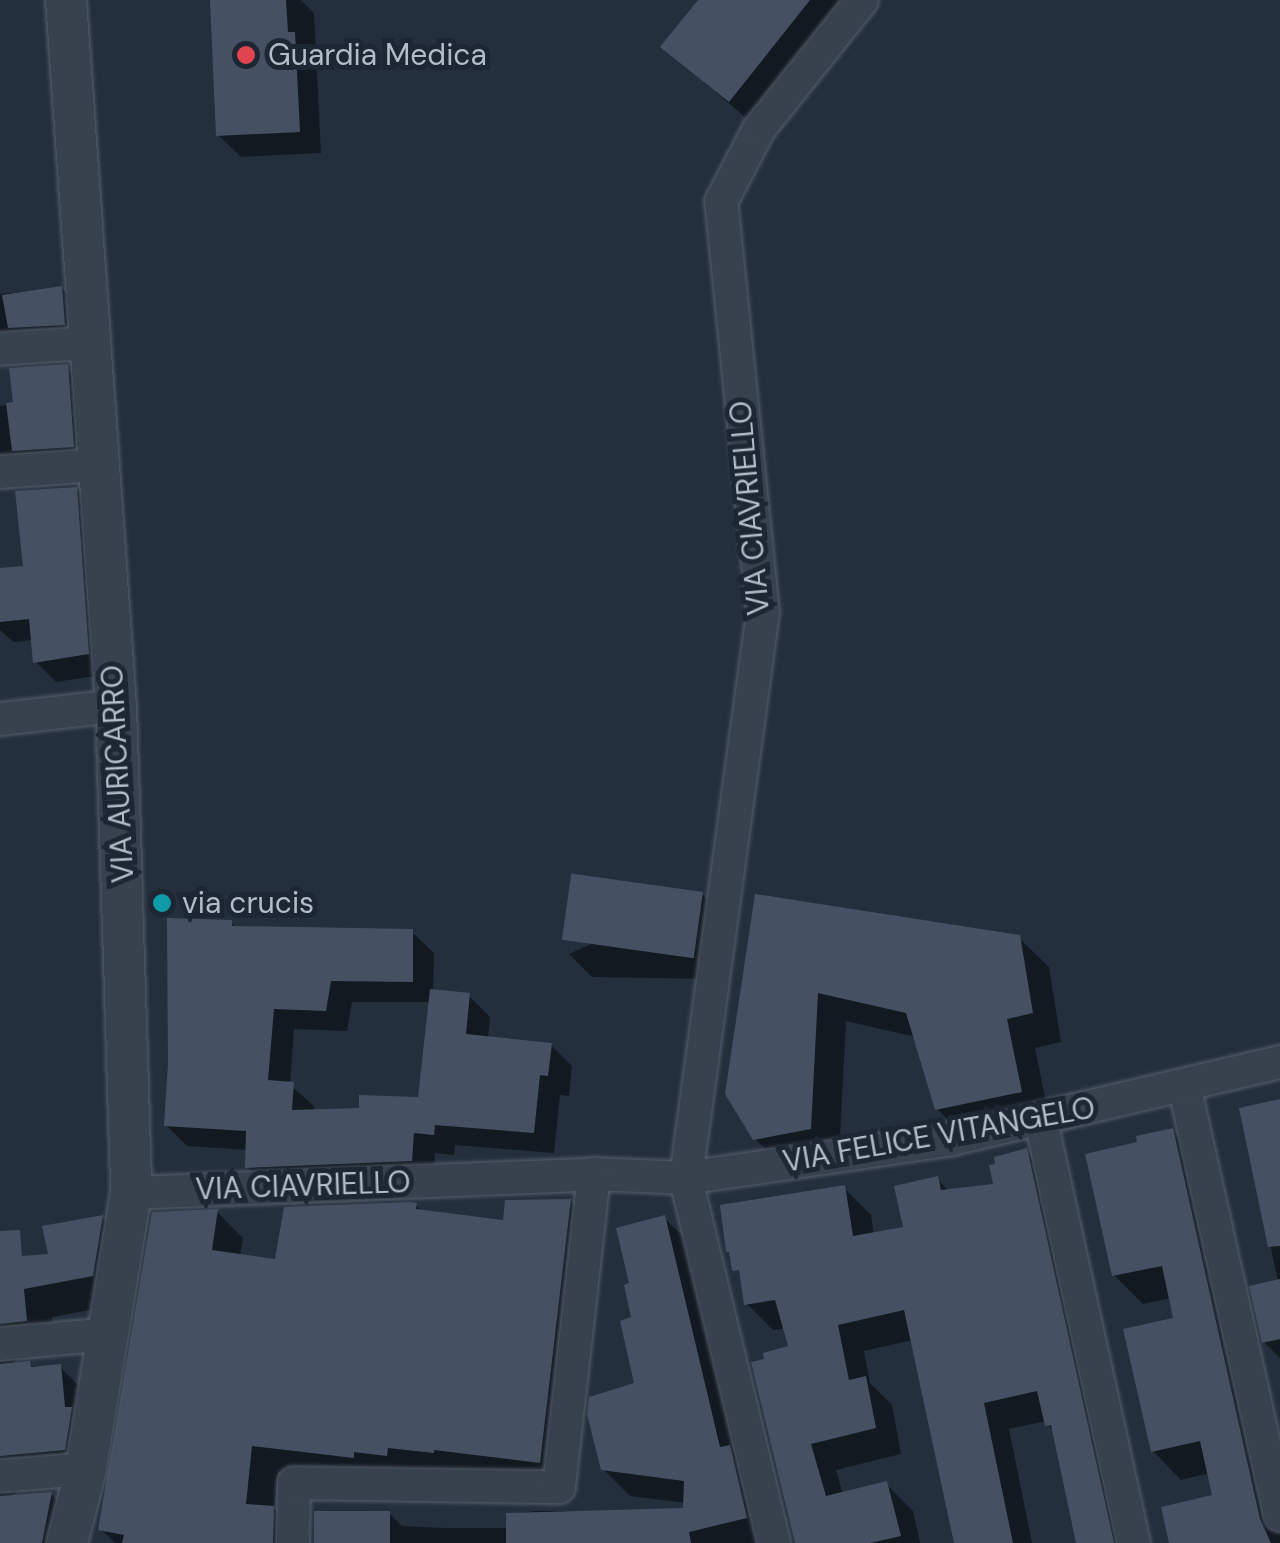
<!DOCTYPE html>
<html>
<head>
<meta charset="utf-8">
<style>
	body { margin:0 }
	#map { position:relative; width:1280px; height:1543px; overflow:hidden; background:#242f3e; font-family:"DM Sans",sans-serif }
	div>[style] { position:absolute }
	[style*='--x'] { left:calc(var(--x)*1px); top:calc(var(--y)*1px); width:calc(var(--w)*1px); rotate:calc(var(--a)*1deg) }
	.shadow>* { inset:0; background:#0007 }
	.building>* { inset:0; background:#455162; transform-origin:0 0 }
	.roads { filter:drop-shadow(0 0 2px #565f6c) drop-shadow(0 0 2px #565f6c) }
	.minor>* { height:32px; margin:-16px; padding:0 16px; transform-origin:16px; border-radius:16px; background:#38414e }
	.tertiary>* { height:40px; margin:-20px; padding:0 20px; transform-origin:20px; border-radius:20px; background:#38414e }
	.dots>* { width:28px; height:28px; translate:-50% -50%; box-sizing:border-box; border:5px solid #1d2633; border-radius:50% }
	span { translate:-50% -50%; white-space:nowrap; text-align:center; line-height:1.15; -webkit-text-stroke:10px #1d2633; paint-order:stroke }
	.poi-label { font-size:30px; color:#b4bcc9 }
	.left { translate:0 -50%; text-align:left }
	.street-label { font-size:30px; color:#b4bcc9 }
</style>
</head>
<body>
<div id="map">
	<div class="shadow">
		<div style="clip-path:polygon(212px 0,301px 0,314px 13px,321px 153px,241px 157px,218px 135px)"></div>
		<div style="clip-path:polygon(701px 0,863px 0,759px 129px,663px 47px)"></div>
		<div style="clip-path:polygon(62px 288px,73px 300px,75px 335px,0 339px,0 294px)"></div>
		<div style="clip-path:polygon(67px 367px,86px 386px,91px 464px,0 464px,0 406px,16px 404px)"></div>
		<div style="clip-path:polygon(76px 489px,96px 509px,108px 674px,56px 682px,36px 662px,33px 640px,13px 642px,0 630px,0 571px,26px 568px)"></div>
		<div style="clip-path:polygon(702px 894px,724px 916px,715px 979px,592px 977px,569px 954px)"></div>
		<div style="clip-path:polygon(757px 897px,1019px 938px,1049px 967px,1061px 1042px,1035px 1048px,1050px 1121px,967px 1138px,937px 1109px,916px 1037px,846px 1021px,839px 1158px,785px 1168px,755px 1139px)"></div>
		<div style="clip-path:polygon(evenodd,231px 923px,237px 928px,412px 932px,434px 953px,433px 992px,469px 996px,490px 1017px,488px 1038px,551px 1045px,572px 1066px,569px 1096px,560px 1095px,554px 1153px,455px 1145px,454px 1155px,435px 1153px,433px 1182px,268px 1188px,247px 1167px,248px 1150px,187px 1146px,166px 1125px,231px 923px,352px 1002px,431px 1002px,421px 1100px,361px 1110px,314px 1112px,314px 1106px,290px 1085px,294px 1029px,347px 1031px,352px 1002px)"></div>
		<div style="clip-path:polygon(1280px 1102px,1280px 1358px,1264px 1342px,1278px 1282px,1242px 1110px)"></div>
		<div style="clip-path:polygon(1172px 1130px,1201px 1159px,1280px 1514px,1280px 1543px,1172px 1543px,1215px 1497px,1210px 1473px,1181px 1480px,1153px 1451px,1176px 1320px,1171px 1298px,1143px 1304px,1114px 1275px,1140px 1144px)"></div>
		<div style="clip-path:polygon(1026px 1151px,1052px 1178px,1134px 1543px,1078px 1543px,1055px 1433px,1046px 1421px,1009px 1429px,1032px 1543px,957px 1543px,913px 1340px,864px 1351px,870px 1383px,892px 1405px,901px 1454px,836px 1470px,843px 1495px,886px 1484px,913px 1511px,920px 1543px,795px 1543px,792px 1348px,786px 1328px,773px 1330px,747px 1304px,742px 1277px,728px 1251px,844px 1188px,871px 1215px,874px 1235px,906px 1229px,937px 1179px,949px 1191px,996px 1186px)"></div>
		<div style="clip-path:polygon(570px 1201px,596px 1228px,566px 1488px,379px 1483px,278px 1472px,274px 1509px,299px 1534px,299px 1543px,115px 1543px,101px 1529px,217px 1212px,243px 1238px,240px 1257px,277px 1262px,416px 1205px,423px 1213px,505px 1223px)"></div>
		<div style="clip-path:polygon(102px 1218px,131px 1246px,122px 1304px,52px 1317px,55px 1349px,27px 1352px,10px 1365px,60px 1367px,89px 1396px,100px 1438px,11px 1496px,51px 1494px,80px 1523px,76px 1543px,0 1543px,0 1256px,51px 1256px)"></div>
		<div style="clip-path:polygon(664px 1218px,691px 1244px,772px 1543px,315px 1543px,389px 1513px,402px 1526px,446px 1528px,509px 1528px,509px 1515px,535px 1511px,685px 1511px,686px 1503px,630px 1496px,603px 1469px,637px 1385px,632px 1284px)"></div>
	</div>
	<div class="building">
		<div style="clip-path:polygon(210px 0,286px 0,288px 32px,295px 32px,300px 132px,216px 136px)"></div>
		<div style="clip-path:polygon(698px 0,810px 0,729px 102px,660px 47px)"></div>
		<div style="clip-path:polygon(62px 286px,65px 325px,8px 328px,2px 295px)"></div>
		<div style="clip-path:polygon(68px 364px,74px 447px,12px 451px,6px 403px,13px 402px,9px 368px)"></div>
		<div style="clip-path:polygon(77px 487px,89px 654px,33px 663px,29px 619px,0 622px,0 568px,23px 566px,15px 491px)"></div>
		<div style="left:703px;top:892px;width:67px;height:133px;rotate:98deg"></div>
		<div style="clip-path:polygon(755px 894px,1020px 935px,1033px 1013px,1007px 1019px,1022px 1092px,935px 1110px,906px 1013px,818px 993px,811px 1129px,753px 1140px,725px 1094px)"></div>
		<div style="clip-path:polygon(167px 918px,232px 920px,232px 926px,413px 929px,413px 982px,331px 981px,326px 1011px,274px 1009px,268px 1080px,294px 1082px,292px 1110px,359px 1108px,359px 1095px,418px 1097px,430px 989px,470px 993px,466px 1034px,552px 1043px,548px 1076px,540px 1075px,534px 1133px,435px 1125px,434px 1135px,414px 1133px,412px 1161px,245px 1168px,246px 1131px,164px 1126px,168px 1064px)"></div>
		<div style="clip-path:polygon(1280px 1099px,1280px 1246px,1268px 1247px,1239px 1108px)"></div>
		<div style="clip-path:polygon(1173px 1128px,1260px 1519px,1271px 1543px,1169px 1543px,1161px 1507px,1212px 1495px,1200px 1441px,1151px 1452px,1123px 1329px,1173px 1318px,1162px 1266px,1112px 1276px,1085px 1154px,1137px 1142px,1136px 1136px)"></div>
		<div style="clip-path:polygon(1027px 1148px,1114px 1543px,1076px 1543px,1051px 1425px,1045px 1426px,1037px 1391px,984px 1403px,1013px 1543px,954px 1543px,904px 1310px,838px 1325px,849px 1380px,866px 1376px,876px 1428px,811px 1444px,826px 1496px,887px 1481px,901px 1536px,870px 1543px,795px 1543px,751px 1362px,764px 1359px,763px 1353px,788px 1346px,775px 1300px,744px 1305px,739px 1270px,732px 1271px,729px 1252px,726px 1252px,720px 1205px,845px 1185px,853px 1236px,903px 1227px,894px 1186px,938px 1176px,941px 1190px,993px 1184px,989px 1165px,995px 1164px,994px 1157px)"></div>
		<div style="clip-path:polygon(571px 1199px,540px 1463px,434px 1450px,434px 1453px,388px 1448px,387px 1456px,354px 1452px,354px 1458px,252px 1446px,246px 1504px,274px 1506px,273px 1543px,122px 1543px,124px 1535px,98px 1530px,152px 1212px,218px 1209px,212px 1250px,275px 1259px,284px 1207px,410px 1202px,417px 1203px,416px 1209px,503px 1220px,505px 1200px)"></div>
		<div style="clip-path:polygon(103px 1215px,93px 1276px,24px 1289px,27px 1321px,0 1324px,0 1231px,20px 1230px,22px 1256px,48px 1254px,42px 1226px)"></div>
		<div style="clip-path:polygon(665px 1215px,720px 1447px,730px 1445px,747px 1518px,689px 1532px,691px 1543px,506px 1543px,506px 1513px,683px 1508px,684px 1481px,601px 1470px,587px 1414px,589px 1397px,634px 1383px,620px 1321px,631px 1317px,624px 1285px,629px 1283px,616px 1228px)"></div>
		<div style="clip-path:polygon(1280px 1279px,1280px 1339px,1262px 1343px,1249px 1286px)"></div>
		<div style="clip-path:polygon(30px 1361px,31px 1367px,61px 1364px,65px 1407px,72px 1407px,65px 1450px,0 1456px,0 1364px)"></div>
		<div style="clip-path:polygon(52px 1492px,42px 1543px,0 1543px,0 1496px)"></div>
		<div style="left:314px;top:1511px;width:76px;height:32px"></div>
	</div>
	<div class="roads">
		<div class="minor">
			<div style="--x:0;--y:349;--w:89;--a:-3.9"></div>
			<div style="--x:0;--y:472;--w:98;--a:-4.1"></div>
			<div style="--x:0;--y:719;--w:117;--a:-6.4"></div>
			<div style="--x:1184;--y:1085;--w:441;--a:77.4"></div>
			<div style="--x:1041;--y:1121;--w:432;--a:77.6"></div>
			<div style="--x:131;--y:1193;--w:463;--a:-2.3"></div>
			<div style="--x:594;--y:1174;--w:92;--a:2.5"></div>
			<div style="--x:686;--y:1178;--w:269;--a:-8.3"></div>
			<div style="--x:952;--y:1139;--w:337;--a:-13.2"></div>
			<div style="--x:0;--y:1344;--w:109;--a:-5.2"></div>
			<div style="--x:0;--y:1476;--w:86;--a:-4.7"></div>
			<div style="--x:293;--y:1543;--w:60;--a:-89"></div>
			<div style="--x:294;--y:1483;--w:265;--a:0.9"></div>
			<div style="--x:559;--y:1487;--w:315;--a:-83.6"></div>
			<div style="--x:774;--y:1543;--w:375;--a:-103.6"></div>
			<div style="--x:686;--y:1178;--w:571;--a:-82.25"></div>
			<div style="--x:763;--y:612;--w:412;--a:-95.8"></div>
			<div style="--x:721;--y:202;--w:82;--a:-62.5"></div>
			<div style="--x:759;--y:129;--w:165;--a:-51.4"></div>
		</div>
		<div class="tertiary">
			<div style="--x:66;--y:0;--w:708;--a:85.95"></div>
			<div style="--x:116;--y:706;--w:487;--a:88.2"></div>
			<div style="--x:131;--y:1193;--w:280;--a:99.3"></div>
			<div style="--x:86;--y:1469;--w:76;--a:104.4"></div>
		</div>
	</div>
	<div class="dots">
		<div style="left:246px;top:55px;background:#e0444e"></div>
		<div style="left:162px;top:903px;background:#0f9aa8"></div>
	</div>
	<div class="poi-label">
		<span class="left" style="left:268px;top:55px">Guardia Medica</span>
		<span class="left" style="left:182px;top:903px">via crucis</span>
	</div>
	<div class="street-label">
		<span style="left:750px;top:508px;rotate:-95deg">VIA CIAVRIELLO</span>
		<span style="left:118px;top:774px;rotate:-93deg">VIA AURICARRO</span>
		<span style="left:939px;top:1135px;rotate:-10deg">VIA FELICE VITANGELO</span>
		<span style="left:303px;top:1186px;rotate:-2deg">VIA CIAVRIELLO</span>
	</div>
</div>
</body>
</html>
